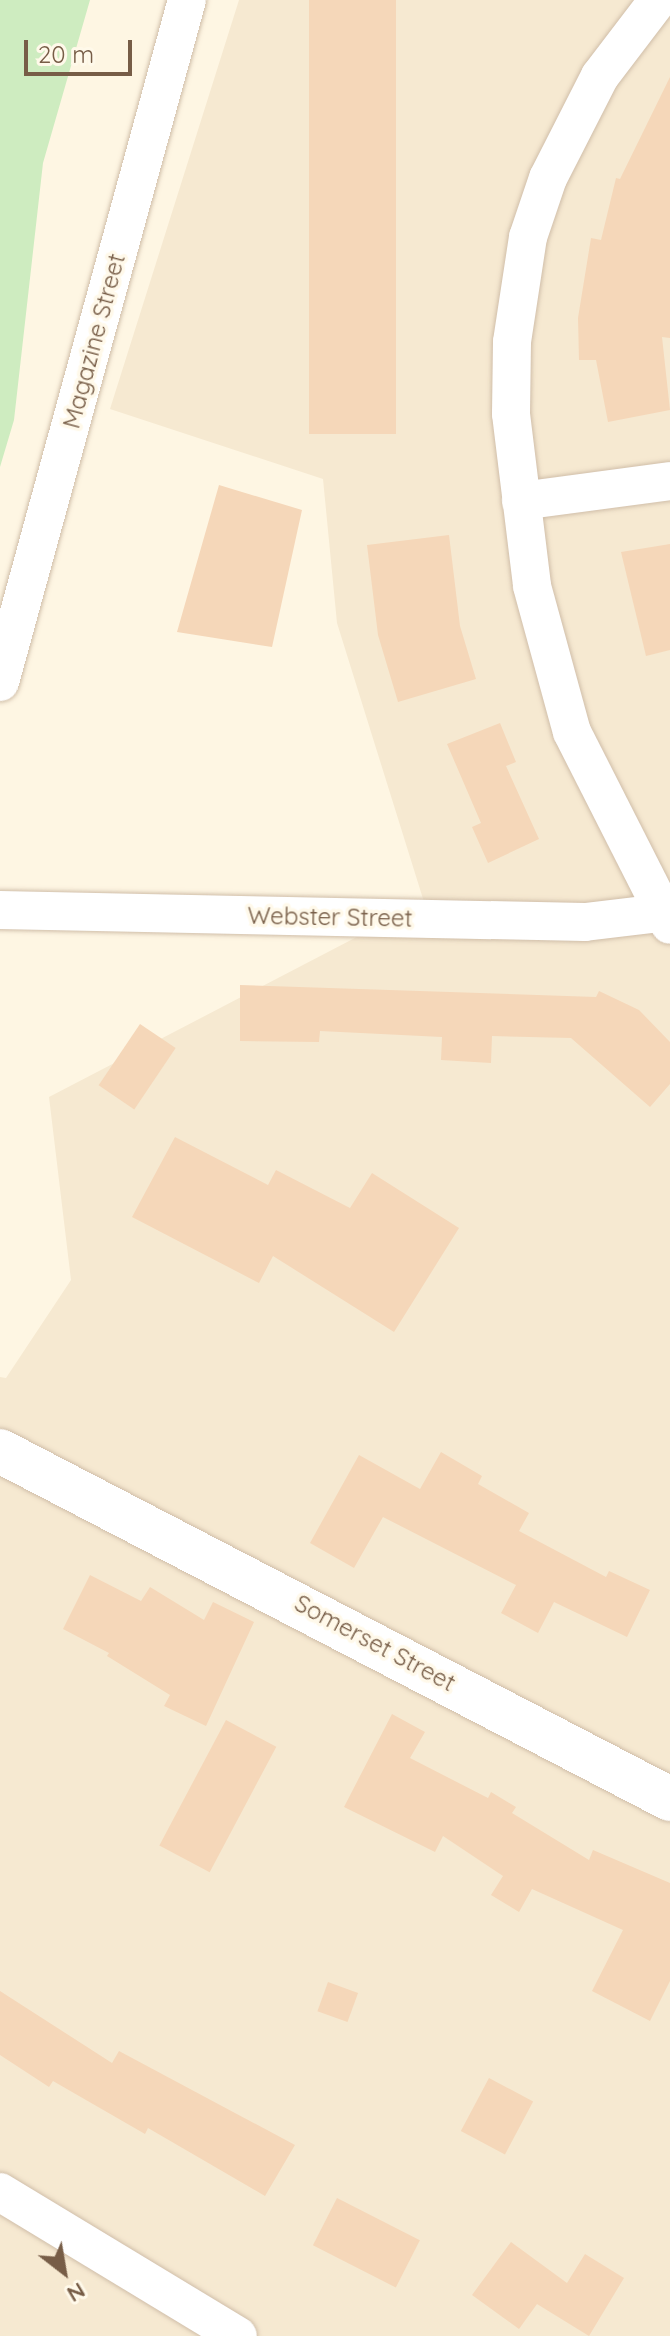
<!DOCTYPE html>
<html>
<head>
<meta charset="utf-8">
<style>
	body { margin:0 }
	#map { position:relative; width:670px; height:2336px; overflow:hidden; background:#fef6e3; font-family:Quicksand,sans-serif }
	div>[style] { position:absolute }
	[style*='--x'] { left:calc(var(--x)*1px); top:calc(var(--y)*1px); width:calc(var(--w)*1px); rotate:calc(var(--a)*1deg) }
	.residential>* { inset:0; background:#f6e9d1 }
	.green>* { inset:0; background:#ceecc0 }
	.building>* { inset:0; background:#f5d7b9; transform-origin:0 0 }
	.roads { filter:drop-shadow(0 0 2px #d0bea9) drop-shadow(0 0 2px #d0bea9) }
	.minor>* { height:38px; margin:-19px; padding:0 19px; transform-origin:19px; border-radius:19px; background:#fff }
	.secondary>* { height:44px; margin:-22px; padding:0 22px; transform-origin:22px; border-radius:22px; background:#fff }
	span { translate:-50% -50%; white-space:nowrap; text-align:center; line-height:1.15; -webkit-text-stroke:7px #fff9ea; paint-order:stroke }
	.street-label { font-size:24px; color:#775d47 }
	.north { position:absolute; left:24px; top:2232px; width:80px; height:80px; -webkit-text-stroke:6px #fff9ea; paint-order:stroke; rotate:149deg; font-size:22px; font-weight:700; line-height:32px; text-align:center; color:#775d47 }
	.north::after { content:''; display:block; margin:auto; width:28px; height:36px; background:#775d47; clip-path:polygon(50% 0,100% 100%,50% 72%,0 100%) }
	.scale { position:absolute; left:24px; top:40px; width:108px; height:36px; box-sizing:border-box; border:4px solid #775d47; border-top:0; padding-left:10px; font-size:24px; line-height:28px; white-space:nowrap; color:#775d47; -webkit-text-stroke:6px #fff9ea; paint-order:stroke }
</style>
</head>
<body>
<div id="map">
	<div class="residential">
		<div style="clip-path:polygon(239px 0,670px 0,670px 2336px,0 2336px,0 1377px,6px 1378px,71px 1280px,49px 1097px,424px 902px,337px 623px,323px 479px,110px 409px)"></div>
	</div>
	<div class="green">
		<div style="clip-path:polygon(0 0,90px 0,43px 163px,14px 420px,0 467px)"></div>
	</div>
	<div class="building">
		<div style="left:309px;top:0;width:87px;height:434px"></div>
		<div style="clip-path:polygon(670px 77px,670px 338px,662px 337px,670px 410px,608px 422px,596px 360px,579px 360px,578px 318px,591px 238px,601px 240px,616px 178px,620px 179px)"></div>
		<div style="clip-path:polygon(219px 485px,302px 510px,272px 647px,177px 632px)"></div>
		<div style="clip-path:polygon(449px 535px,460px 626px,476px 679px,398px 702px,378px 635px,367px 545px)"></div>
		<div style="clip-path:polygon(670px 544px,670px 650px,646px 656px,621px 552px)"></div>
		<div style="clip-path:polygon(500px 723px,516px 762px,506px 766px,539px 839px,488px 863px,472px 827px,481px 823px,447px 744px)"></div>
		<div style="clip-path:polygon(240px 985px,596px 997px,599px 991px,639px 1010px,670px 1042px,670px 1084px,650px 1107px,571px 1038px,492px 1036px,491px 1063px,441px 1060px,442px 1037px,320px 1031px,319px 1042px,240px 1041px)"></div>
		<div style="left:140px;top:1024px;width:43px;height:74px;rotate:34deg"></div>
		<div style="clip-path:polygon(175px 1137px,268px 1185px,276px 1170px,350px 1208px,372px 1173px,459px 1228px,394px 1332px,273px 1256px,259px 1283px,132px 1217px)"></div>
		<div style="clip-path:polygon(441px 1452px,482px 1476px,478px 1484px,529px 1513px,519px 1531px,606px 1577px,609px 1571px,650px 1590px,627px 1637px,554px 1602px,538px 1633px,501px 1613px,516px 1585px,383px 1517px,354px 1568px,310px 1543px,359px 1455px,420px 1489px)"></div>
		<div style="clip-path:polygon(90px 1575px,141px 1601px,150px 1587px,204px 1620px,213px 1602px,254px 1622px,206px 1726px,164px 1706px,170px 1695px,107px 1656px,109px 1653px,63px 1629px)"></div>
		<div style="clip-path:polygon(392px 1714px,425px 1732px,410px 1758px,488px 1798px,491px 1792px,516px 1807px,512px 1813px,589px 1860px,593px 1850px,670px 1883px,670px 1981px,650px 2021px,592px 1991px,623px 1930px,532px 1889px,519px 1912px,491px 1895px,503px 1876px,443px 1836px,435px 1852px,344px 1807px)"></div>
		<div style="left:226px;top:1720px;width:57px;height:142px;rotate:28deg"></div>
		<div style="left:328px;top:1982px;width:32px;height:31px;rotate:20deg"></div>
		<div style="clip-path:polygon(0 1991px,112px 2063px,119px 2051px,295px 2145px,265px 2196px,148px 2128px,145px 2134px,53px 2081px,49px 2087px,0 2055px)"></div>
		<div style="left:489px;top:2078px;width:50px;height:60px;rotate:28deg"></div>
		<div style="left:337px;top:2198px;width:93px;height:53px;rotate:27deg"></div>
		<div style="clip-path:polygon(511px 2242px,567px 2283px,585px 2254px,624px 2278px,589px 2336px,537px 2304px,519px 2329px,472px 2295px)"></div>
	</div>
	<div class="roads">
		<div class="minor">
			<div style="--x:658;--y:0;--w:96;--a:127.3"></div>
			<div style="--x:600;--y:76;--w:114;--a:117"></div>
			<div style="--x:548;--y:178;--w:62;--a:108.7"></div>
			<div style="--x:528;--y:237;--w:106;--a:98.7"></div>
			<div style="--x:512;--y:342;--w:72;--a:90.8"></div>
			<div style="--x:511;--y:414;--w:173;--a:83"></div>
			<div style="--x:532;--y:586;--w:151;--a:74.7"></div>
			<div style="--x:572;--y:732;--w:216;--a:63.1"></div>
			<div style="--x:521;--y:501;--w:150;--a:-7.6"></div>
			<div style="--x:0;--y:682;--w:707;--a:-74.67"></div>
			<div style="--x:0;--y:910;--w:585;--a:1.18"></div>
			<div style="--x:585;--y:922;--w:76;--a:-6.8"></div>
			<div style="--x:0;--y:2192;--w:278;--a:31.2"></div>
		</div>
		<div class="secondary">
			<div style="--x:0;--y:1451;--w:755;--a:27.45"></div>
		</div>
	</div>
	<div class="street-label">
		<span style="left:94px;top:341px;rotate:-75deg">Magazine Street</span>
		<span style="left:330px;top:917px;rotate:1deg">Webster Street</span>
		<span style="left:375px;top:1643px;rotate:28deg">Somerset Street</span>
	</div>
	<div class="north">N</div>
	<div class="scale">20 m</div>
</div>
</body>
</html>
